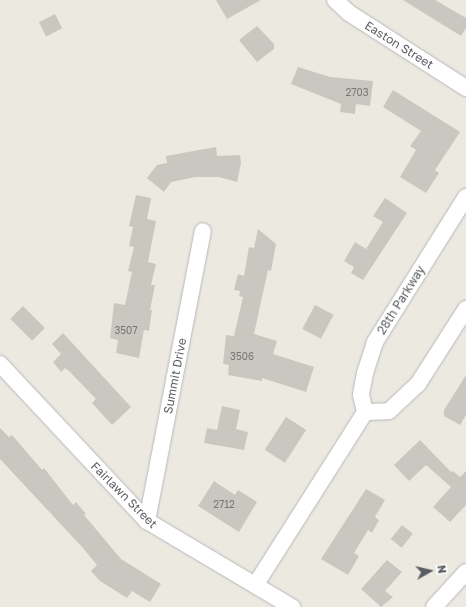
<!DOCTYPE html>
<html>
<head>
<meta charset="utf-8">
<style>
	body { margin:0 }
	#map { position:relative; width:466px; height:607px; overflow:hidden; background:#eceae0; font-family:"Golos Text",sans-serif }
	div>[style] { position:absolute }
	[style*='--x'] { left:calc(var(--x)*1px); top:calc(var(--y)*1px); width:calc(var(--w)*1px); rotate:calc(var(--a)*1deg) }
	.building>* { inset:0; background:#c9c7bf; transform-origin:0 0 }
	.roads { filter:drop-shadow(0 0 1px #b6b7bd) drop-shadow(0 0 1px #b6b7bd) }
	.minor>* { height:16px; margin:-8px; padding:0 8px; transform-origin:8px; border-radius:8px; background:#fff }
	span { translate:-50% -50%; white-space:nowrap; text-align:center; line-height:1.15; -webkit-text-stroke:3px #fff; paint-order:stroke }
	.number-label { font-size:10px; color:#757778 }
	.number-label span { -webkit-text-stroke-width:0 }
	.street-label { font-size:12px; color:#595c61 }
	.north { position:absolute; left:410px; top:551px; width:40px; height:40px; -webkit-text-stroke:3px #fff; paint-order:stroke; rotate:82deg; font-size:11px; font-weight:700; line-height:16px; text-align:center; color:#595c61 }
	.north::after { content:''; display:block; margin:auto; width:14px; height:18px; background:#595c61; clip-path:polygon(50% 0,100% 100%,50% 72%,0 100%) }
</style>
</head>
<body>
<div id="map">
	<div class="building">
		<div style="clip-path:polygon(216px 0,261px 0,227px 19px)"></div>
		<div style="clip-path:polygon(403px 0,435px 0,466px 18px,466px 28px,461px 36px)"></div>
		<div style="left:55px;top:14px;width:16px;height:18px;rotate:63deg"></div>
		<div style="clip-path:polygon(257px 26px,274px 44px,274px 49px,257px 62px,239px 40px)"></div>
		<div style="clip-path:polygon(298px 67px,330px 77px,373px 81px,370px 106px,356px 104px,355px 114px,340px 112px,341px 104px,291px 84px)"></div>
		<div style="clip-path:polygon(393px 90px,460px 132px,435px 170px,439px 173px,426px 193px,400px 177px,416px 150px,410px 146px,421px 131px,383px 107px)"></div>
		<div style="clip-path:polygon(216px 147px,217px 156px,240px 155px,241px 163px,237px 182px,219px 177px,196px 177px,171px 182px,164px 192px,147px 178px,157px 165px,167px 163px,166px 156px)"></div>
		<div style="clip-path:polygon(136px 195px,151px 198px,147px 219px,156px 221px,148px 262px,156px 264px,151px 285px,155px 285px,150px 310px,152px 310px,149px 331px,144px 330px,139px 358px,116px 353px,118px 340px,110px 338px,114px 303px,125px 305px,132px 272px,128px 271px,134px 247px,129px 246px,133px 227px,129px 226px)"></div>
		<div style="clip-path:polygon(385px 198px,407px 213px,363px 280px,351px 273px,354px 267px,344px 261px,355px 242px,366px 249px,383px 222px,373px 216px)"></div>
		<div style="clip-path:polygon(258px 229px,276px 244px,271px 271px,268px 270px,254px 334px,277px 341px,273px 354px,314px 367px,306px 392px,262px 378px,262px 381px,228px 375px,229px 365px,223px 364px,226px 335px,234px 336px,243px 297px,239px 296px,240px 291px,234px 290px,238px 274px,244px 276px,249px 247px,254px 248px)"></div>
		<div style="left:315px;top:305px;width:21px;height:27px;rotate:28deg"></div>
		<div style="left:23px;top:306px;width:31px;height:18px;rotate:45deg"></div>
		<div style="clip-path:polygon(63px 333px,131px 407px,112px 425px,92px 403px,96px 399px,69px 371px,65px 368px,61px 372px,53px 362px,61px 354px,52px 344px)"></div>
		<div style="clip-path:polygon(466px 375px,466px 415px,460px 425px,444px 416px,444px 410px)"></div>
		<div style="clip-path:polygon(222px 406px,240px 410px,236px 429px,248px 432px,244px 450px,204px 443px,207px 428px,217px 430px)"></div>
		<div style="left:286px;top:417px;width:24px;height:39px;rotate:33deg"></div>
		<div style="clip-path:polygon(0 428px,9px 437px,12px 435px,42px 470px,44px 468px,73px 505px,76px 502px,86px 514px,84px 515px,121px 559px,161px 584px,150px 602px,132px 591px,127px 598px,100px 581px,91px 571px,97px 565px,83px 548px,0 459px)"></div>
		<div style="clip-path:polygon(420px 440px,451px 472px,453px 471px,460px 477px,466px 471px,466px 505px,450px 522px,433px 507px,451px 487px,426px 465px,409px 481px,394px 465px)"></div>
		<div style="clip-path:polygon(214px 481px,235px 495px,238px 490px,257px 502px,239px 532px,198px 506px)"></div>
		<div style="clip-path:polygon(366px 489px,385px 500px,375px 517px,379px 520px,372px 533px,368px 530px,354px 553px,359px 556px,348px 575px,321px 559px)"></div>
		<div style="left:402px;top:525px;width:14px;height:18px;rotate:39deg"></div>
		<div style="clip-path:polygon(387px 560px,402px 572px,385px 591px,393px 597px,381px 607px,361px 589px)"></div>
	</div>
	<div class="roads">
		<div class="minor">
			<div style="--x:335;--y:0;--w:19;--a:43"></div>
			<div style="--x:349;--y:13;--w:139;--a:32.7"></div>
			<div style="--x:0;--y:364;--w:215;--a:46.9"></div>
			<div style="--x:147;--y:521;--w:169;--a:30.7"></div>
			<div style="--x:365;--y:412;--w:24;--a:-2"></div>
			<div style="--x:389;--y:411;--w:40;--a:-43"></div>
			<div style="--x:418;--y:384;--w:89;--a:-57.4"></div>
			<div style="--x:147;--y:521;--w:295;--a:-79.1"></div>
			<div style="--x:256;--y:584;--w:204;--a:-57.6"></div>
			<div style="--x:365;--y:412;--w:18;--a:-103"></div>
			<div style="--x:361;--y:394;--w:21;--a:-79"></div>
			<div style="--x:365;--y:373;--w:33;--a:-72"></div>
			<div style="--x:375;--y:342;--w:171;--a:-57.9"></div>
			<div style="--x:434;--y:607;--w:47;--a:-47.6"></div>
		</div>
	</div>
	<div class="number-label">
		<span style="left:357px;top:93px">2703</span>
		<span style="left:126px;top:331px">3507</span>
		<span style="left:242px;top:357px">3506</span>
		<span style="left:224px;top:505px">2712</span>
	</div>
	<div class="street-label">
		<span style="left:399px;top:45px;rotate:32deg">Easton Street</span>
		<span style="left:401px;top:300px;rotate:-58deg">28th Parkway</span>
		<span style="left:175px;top:376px;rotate:-79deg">Summit Drive</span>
		<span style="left:124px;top:495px;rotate:45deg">Fairlawn Street</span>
	</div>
	<div class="north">N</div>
</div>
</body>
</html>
